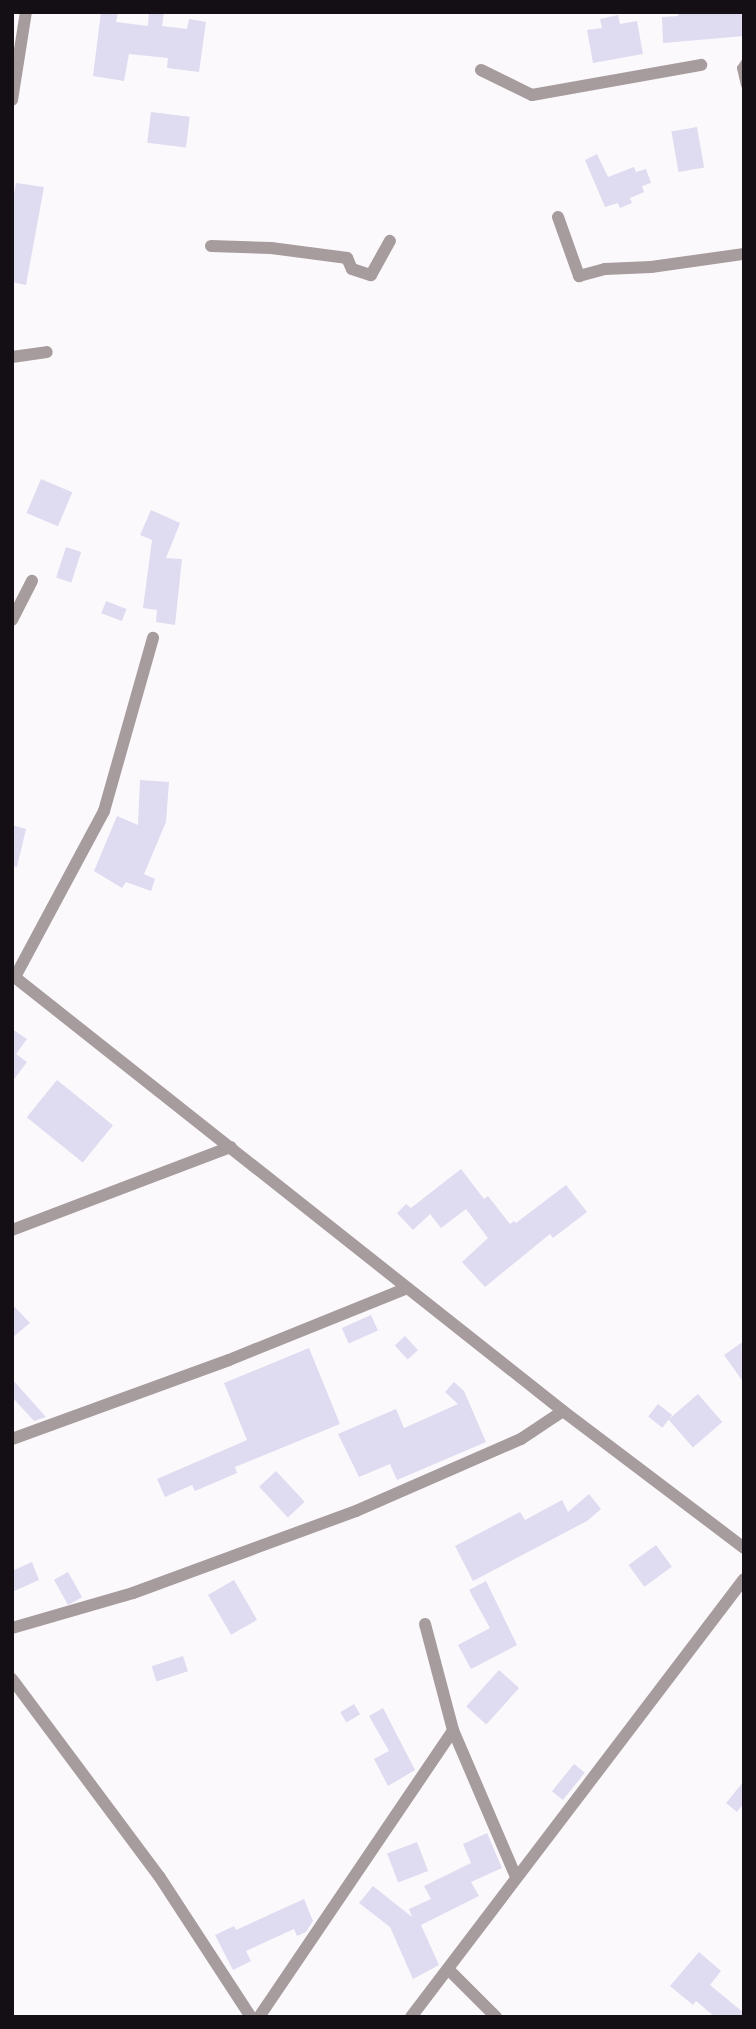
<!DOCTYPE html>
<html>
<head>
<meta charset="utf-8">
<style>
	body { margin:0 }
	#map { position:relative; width:756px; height:2029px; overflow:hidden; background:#fcf9fd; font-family:Quicksand,sans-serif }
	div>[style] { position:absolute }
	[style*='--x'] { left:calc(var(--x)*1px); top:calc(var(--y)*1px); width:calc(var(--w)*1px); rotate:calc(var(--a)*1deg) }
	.building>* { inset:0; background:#dfdbf0; transform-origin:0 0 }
	.service>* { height:6px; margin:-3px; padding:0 3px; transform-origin:3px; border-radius:3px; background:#a79c9d }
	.minor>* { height:12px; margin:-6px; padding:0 6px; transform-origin:6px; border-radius:6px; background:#a79c9d }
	span { translate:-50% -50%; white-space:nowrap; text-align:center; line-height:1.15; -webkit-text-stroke:5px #fff; paint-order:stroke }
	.frame { position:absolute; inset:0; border:14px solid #140f15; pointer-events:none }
</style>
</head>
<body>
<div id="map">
	<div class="building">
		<div style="clip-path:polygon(101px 12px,118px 12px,116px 22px,148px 26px,149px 12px,164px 12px,162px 26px,187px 29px,189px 19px,206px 22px,199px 72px,167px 68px,168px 58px,129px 54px,124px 81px,93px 76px)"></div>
		<div style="clip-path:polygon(678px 12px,744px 12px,744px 36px,663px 43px,662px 17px,678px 16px)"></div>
		<div style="clip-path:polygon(618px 15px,620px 24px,637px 21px,643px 54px,593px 63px,587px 30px,602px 28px,600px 19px)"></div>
		<div style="left:151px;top:112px;width:39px;height:31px;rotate:7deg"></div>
		<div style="left:697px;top:127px;width:41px;height:26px;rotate:80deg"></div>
		<div style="clip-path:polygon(597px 154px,608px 177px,634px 167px,636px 172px,646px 169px,651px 183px,642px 186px,644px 192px,630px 198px,632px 203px,620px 208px,618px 203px,605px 207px,585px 160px)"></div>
		<div style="clip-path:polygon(16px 183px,44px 187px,26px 285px,12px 282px,12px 206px)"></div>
		<div style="left:41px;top:479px;width:34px;height:37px;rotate:23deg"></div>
		<div style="clip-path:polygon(151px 510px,180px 523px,166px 558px,182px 559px,175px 625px,156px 622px,157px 610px,143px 608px,152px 540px,140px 535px)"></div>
		<div style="left:66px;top:547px;width:16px;height:32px;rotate:18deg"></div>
		<div style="left:106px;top:601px;width:22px;height:13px;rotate:21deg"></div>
		<div style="clip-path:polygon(140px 780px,169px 782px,166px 822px,144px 874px,155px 879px,151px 891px,126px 882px,122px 888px,94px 871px,117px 816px,138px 825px)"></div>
		<div style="clip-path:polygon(12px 825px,26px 829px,17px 867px,12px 866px)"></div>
		<div style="clip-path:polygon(12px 1029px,27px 1039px,16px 1054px,27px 1062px,12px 1082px)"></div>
		<div style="left:57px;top:1080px;width:72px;height:48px;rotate:39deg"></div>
		<div style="clip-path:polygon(461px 1169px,484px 1199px,488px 1196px,510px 1224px,514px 1221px,516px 1223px,566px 1185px,587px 1212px,553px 1238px,550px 1234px,485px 1287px,462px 1262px,488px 1238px,466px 1209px,441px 1228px,430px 1214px,413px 1230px,397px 1213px,406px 1204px,411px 1208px)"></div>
		<div style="clip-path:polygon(12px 1304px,30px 1323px,12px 1338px)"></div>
		<div style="left:371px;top:1315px;width:17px;height:32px;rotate:66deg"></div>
		<div style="left:405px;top:1336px;width:19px;height:14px;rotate:47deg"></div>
		<div style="clip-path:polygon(744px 1341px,744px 1383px,724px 1355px)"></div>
		<div style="clip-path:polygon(309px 1348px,340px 1424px,235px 1467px,237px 1473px,195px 1491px,192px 1485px,165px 1497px,157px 1479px,247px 1440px,224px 1383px)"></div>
		<div style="clip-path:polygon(12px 1379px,46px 1417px,34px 1421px,12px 1397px)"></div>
		<div style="clip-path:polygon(454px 1382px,464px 1391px,486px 1442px,397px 1480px,390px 1464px,359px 1477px,338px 1434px,396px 1409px,404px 1428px,458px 1404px,445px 1392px)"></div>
		<div style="left:698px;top:1394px;width:37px;height:39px;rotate:49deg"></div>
		<div style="left:658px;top:1404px;width:18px;height:16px;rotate:38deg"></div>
		<div style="left:276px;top:1471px;width:42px;height:23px;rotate:47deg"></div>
		<div style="clip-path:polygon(589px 1494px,601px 1509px,587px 1521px,473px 1581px,455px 1546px,520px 1512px,525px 1520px,562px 1500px,568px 1512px)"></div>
		<div style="left:656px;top:1545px;width:27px;height:34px;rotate:54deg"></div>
		<div style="clip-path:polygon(32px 1562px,39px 1580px,12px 1592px,12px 1571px)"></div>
		<div style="left:68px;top:1572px;width:29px;height:16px;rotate:61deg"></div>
		<div style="left:234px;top:1580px;width:46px;height:30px;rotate:60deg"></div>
		<div style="clip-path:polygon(486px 1581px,517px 1645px,471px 1669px,458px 1645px,490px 1628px,469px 1590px)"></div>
		<div style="left:183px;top:1656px;width:16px;height:33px;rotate:72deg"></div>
		<div style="left:499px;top:1670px;width:27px;height:49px;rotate:42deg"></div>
		<div style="left:354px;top:1704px;width:12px;height:16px;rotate:59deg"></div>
		<div style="clip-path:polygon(383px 1708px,415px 1770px,388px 1786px,374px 1759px,389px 1751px,369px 1716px)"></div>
		<div style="left:574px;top:1764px;width:14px;height:35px;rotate:39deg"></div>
		<div style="clip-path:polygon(744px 1781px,744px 1803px,737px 1812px,726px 1803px)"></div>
		<div style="clip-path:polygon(487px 1833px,502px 1868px,471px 1882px,479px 1896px,421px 1925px,439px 1965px,413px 1979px,390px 1927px,359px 1903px,373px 1886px,412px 1917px,409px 1909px,431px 1899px,424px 1886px,471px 1863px,463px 1844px)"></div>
		<div style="left:417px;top:1842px;width:31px;height:32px;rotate:69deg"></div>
		<div style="clip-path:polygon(304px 1899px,313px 1921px,306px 1932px,297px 1936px,294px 1929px,246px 1951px,251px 1961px,233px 1970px,215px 1935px,234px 1926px,236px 1930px)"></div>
		<div style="clip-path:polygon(699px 1952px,721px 1971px,710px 1985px,744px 2013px,744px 2017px,715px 2017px,696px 2001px,693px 2005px,670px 1986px)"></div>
	</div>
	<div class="service">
		<div style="--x:744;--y:62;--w:7;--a:124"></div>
		<div style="--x:740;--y:68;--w:18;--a:77"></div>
	</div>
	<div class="minor">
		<div style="--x:481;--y:70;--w:57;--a:26.1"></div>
		<div style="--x:532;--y:95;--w:172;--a:-10.1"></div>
		<div style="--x:12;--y:100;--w:89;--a:-81"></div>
		<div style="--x:558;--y:217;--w:63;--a:70.4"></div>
		<div style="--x:579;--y:276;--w:27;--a:-15"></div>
		<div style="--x:605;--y:269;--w:46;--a:-2.5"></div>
		<div style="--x:651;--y:267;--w:94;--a:-8"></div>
		<div style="--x:211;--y:246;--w:60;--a:1.9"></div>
		<div style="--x:271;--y:248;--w:77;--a:7.5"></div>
		<div style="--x:347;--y:258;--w:12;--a:66"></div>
		<div style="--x:352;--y:269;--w:20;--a:18"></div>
		<div style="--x:371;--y:275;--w:39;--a:-61"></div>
		<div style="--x:12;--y:357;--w:35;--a:-8"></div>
		<div style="--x:12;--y:620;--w:44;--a:-62.9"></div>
		<div style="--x:12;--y:975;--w:703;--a:38.35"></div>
		<div style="--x:563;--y:1411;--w:227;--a:37.1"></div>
		<div style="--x:15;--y:977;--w:188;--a:-61.8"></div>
		<div style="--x:104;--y:811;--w:180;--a:-74.2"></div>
		<div style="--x:12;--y:1230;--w:234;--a:-20.8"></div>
		<div style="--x:12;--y:1439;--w:231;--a:-20"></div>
		<div style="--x:229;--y:1360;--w:192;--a:-22"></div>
		<div style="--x:425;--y:1624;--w:110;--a:75.2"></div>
		<div style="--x:453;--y:1730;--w:160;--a:66.8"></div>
		<div style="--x:12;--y:1628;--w:126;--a:-16.1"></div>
		<div style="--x:133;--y:1593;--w:238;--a:-20.2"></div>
		<div style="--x:356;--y:1511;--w:180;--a:-23.6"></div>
		<div style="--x:521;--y:1439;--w:50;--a:-33.7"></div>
		<div style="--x:12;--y:1679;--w:246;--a:53.3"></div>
		<div style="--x:159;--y:1876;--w:168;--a:56.9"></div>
		<div style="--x:448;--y:1969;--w:68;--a:45"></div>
		<div style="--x:259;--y:2017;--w:346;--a:-55.9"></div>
		<div style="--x:411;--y:2017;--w:550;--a:-52.76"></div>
	</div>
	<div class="frame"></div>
</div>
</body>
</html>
